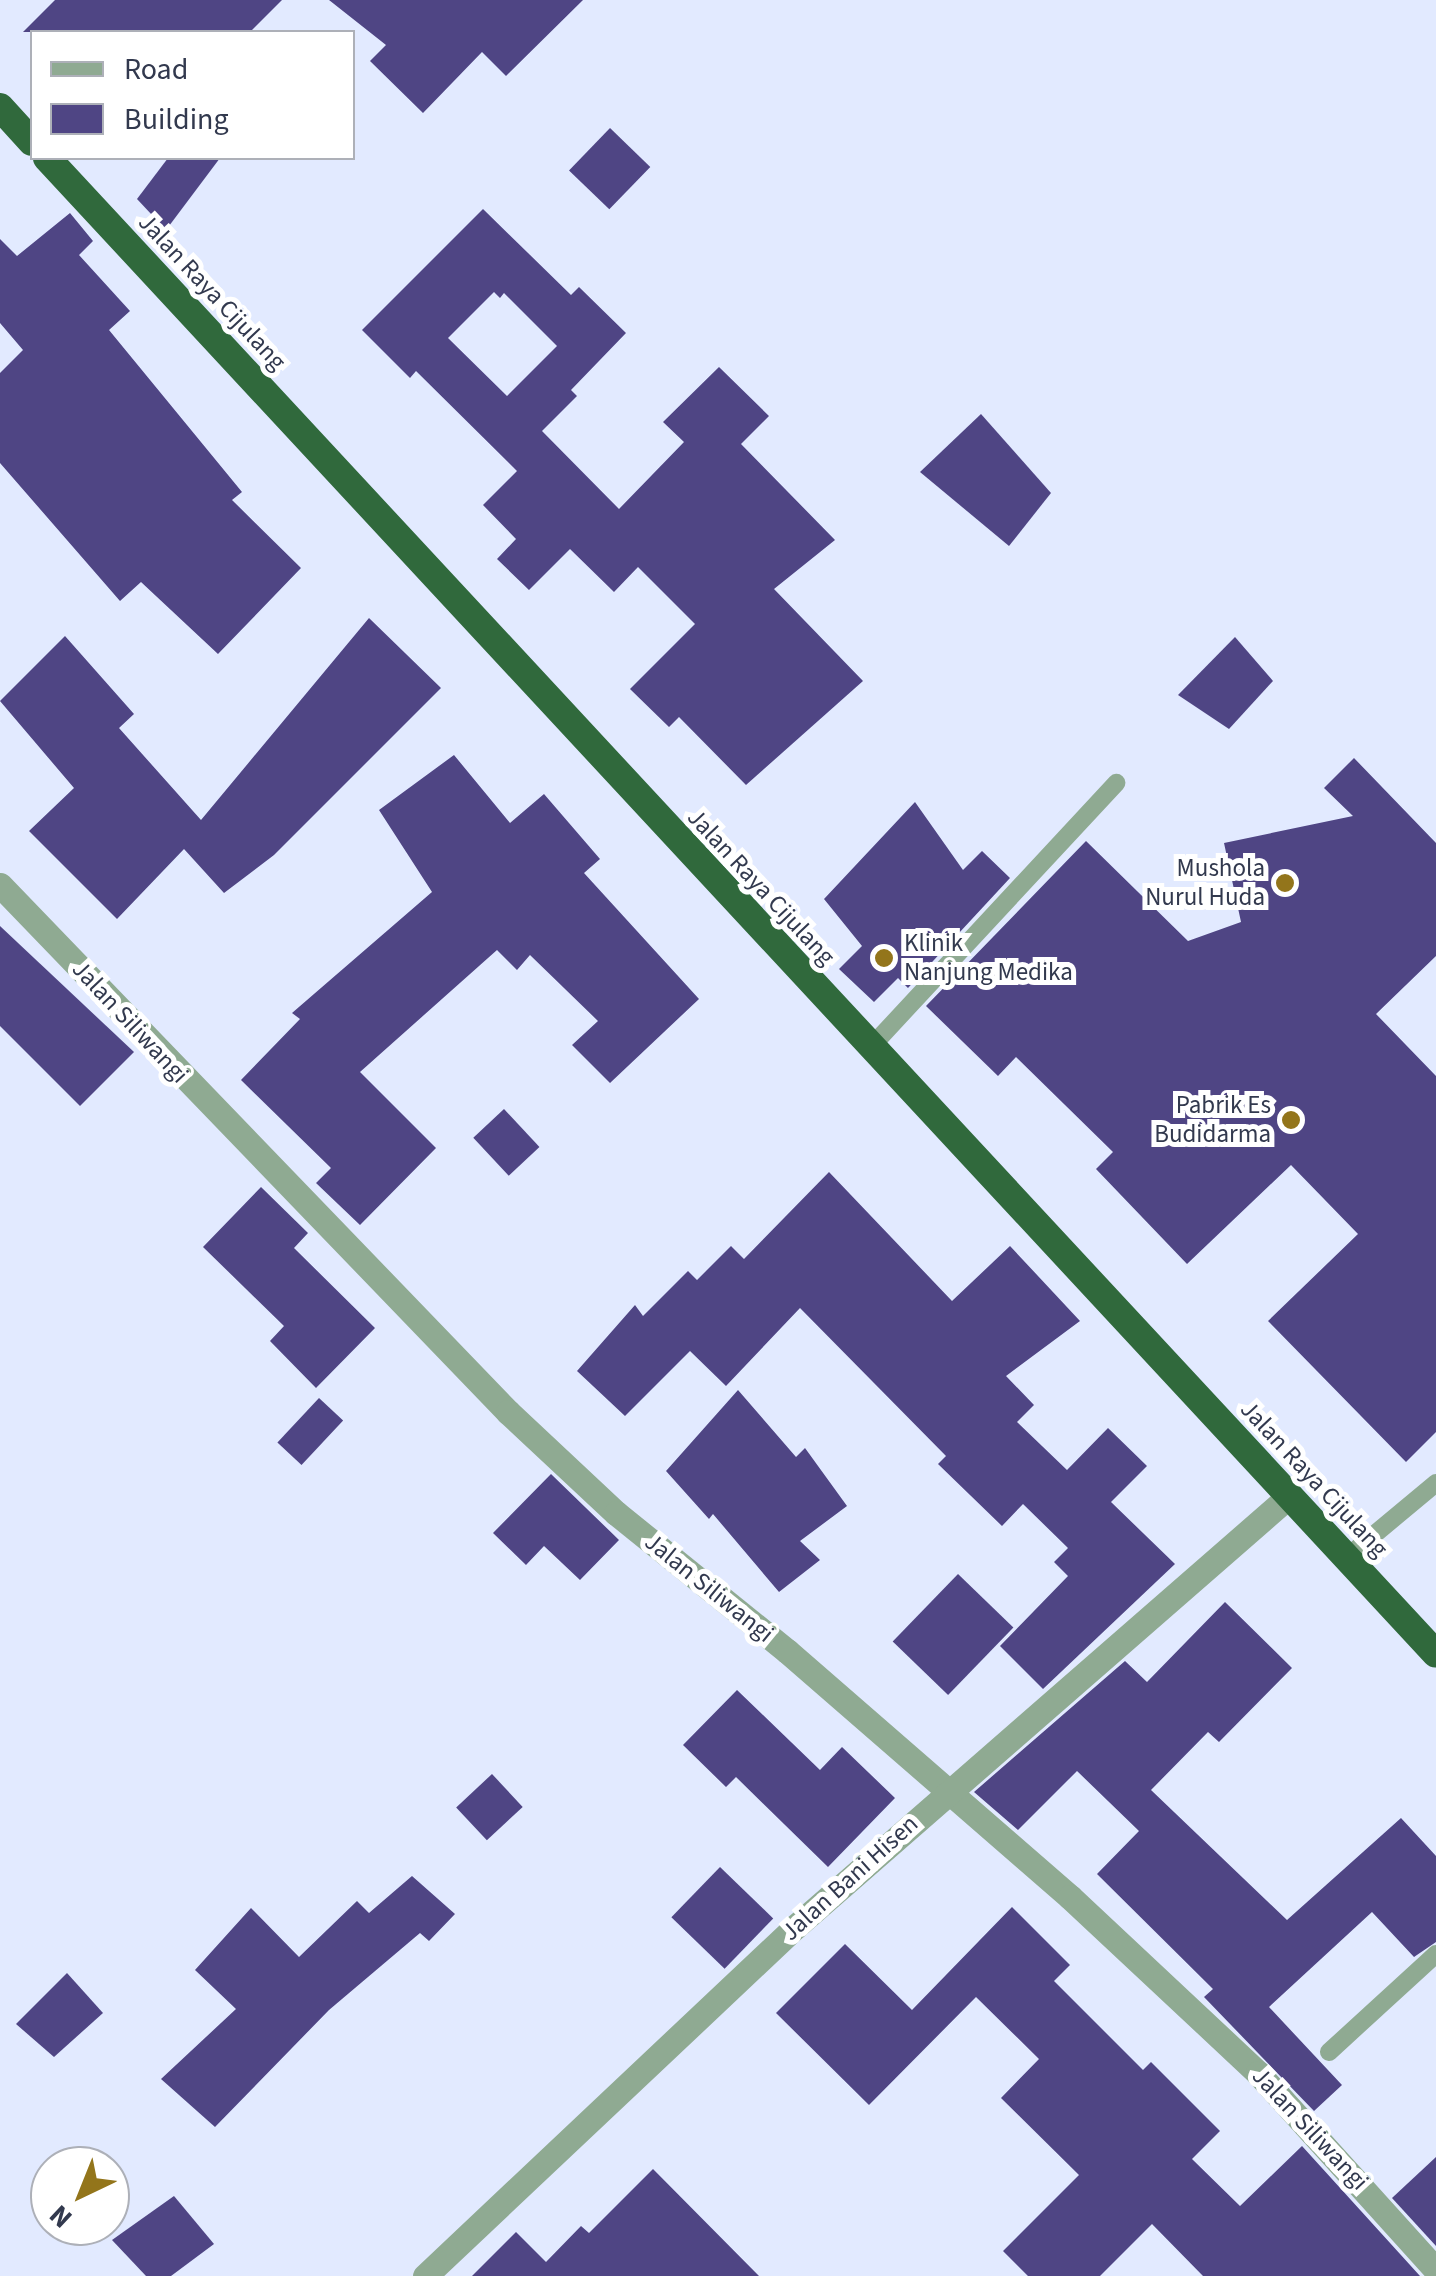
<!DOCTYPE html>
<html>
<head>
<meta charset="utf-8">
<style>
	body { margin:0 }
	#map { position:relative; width:1436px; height:2276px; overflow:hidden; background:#e2eaff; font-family:"Source Sans 3",sans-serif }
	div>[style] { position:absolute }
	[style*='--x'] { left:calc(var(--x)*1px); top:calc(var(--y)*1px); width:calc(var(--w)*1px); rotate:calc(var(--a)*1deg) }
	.building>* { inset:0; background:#4f4584; transform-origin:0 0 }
	.service>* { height:18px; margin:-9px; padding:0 9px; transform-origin:9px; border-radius:9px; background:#8faa92 }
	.minor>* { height:25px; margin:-12.5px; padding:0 12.5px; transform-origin:12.5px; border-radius:12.5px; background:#8faa92 }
	.trunk>* { height:28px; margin:-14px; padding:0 14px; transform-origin:14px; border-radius:14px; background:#30693c }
	.dots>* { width:28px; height:28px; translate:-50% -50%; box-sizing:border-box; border:5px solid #fff; border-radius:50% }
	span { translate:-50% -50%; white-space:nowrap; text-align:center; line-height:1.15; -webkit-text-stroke:10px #fff; paint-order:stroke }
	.street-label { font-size:25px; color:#32394e }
	.poi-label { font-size:25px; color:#32394e }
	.right { translate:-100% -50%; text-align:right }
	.left { translate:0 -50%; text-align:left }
	.legend { position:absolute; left:30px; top:30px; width:325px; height:130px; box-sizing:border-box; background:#fff; border:2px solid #adb0b8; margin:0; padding:12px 18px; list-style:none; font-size:30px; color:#32394e }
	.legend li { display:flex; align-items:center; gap:20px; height:50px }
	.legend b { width:50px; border:2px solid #adb0b8 }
	.north { position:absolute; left:30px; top:2146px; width:100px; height:100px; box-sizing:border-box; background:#fff; border:2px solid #adb0b8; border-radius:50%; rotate:223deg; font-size:28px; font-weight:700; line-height:40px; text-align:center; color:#32394e }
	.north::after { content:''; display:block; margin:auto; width:35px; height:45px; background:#93751b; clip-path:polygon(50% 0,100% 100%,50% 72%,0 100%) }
</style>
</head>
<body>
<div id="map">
	<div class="building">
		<div style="clip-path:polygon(55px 0,282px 0,250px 32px,23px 32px)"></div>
		<div style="clip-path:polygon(329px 0,583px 0,506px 76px,482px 52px,423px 113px,370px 61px,386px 45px)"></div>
		<div style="left:610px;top:128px;width:56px;height:59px;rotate:44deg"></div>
		<div style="clip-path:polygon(168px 158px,220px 158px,166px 230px,137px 199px)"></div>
		<div style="clip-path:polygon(evenodd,483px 209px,571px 295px,579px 287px,626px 333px,571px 390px,577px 396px,542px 431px,619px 509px,684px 442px,663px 422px,719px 367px,769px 416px,741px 444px,835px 540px,774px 589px,863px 681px,746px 785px,679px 717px,669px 727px,630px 689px,695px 624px,638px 567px,614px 592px,570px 549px,529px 590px,497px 559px,516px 539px,483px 505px,517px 471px,416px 371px,410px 378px,362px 330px,483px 209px,494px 292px,500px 298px,504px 293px,557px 346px,507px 396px,448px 338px,494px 292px)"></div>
		<div style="clip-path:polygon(70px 213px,93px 241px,79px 255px,130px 311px,109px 330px,242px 492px,232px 500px,301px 568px,218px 654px,141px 582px,120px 601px,0 463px,0 373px,23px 350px,0 323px,0 239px,17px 256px)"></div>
		<div style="clip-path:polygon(981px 414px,1051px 493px,1009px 546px,920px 472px)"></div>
		<div style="clip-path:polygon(369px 618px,441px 688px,274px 855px,224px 893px,184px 849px,117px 919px,29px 831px,74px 788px,0 701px,65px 636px,134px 714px,119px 728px,201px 820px)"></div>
		<div style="clip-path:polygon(1235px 637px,1273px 681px,1229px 729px,1178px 695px)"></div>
		<div style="clip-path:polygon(454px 755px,510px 823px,544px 794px,600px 859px,584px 873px,699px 999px,610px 1083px,572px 1045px,598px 1021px,530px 955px,517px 970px,497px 950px,360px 1072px,436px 1148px,360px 1225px,316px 1183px,331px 1168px,241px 1080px,300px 1019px,292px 1013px,432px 892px,379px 810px)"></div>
		<div style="clip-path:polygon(1354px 758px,1436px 843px,1436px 956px,1376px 1014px,1436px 1076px,1436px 1432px,1406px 1462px,1268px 1321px,1358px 1234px,1291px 1165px,1187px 1264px,1096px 1169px,1113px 1152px,1016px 1057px,998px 1076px,926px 1006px,1086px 841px,1188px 941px,1241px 922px,1224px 843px,1353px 816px,1324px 788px)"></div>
		<div style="clip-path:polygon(915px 802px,963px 870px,982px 851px,1010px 878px,908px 988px,898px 978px,874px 1002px,839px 969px,862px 946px,824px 899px)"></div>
		<div style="clip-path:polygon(0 926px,134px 1052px,80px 1106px,0 1026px)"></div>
		<div style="left:504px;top:1109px;width:52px;height:42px;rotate:47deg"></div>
		<div style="clip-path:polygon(829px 1172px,952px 1301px,1010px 1246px,1080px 1321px,1006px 1376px,1034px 1405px,1017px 1422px,1067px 1470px,1108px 1428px,1147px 1466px,1111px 1502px,1175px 1564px,1043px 1689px,1000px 1646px,1068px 1576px,1054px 1562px,1068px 1548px,1023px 1504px,1002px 1526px,938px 1464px,946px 1456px,800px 1308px,726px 1386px,690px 1351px,625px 1416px,577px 1371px,635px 1305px,643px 1316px,688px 1271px,697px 1280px,731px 1246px,744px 1259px)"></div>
		<div style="clip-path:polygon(261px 1187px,308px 1233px,294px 1248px,375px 1328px,316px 1388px,270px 1341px,284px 1326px,203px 1247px)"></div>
		<div style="clip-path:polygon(738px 1390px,796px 1457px,805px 1448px,847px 1506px,800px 1541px,820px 1560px,779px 1592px,713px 1514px,709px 1519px,666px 1471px)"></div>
		<div style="left:319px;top:1398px;width:33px;height:61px;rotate:43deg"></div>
		<div style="clip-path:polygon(551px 1474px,619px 1540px,580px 1580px,544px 1546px,526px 1565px,493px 1533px)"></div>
		<div style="left:958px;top:1574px;width:77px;height:94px;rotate:44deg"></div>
		<div style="clip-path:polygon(1225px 1602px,1292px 1668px,1219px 1742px,1208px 1732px,1151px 1790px,1287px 1920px,1401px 1818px,1436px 1856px,1436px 1942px,1414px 1957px,1372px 1912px,1269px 2007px,1342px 2085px,1314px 2111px,1204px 1997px,1213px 1989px,1097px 1874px,1139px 1831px,1077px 1771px,1018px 1830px,974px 1792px,1125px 1661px,1147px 1682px)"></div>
		<div style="clip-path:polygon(737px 1690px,820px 1770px,842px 1747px,895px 1798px,828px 1867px,736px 1777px,726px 1787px,683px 1745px)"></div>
		<div style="left:492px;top:1774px;width:45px;height:49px;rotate:47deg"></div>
		<div style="left:720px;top:1867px;width:74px;height:70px;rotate:44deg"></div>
		<div style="clip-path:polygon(412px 1876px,455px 1914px,429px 1941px,420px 1933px,329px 2010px,215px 2127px,161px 2079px,236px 2009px,195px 1970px,251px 1908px,299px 1957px,357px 1901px,369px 1913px)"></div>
		<div style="clip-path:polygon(1012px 1907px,1070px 1965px,1054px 1981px,1143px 2070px,1151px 2062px,1220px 2131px,1192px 2159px,1240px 2206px,1302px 2146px,1420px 2276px,1203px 2276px,1152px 2224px,1100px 2276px,1028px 2276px,1003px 2251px,1079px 2175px,1001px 2098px,1039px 2059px,976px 1997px,869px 2105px,776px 2013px,845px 1944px,912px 2010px)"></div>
		<div style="clip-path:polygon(67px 1973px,103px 2013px,54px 2057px,16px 2024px)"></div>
		<div style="clip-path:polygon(1436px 2157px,1436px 2246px,1392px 2198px)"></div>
		<div style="clip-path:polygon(653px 2169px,759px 2276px,472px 2276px,516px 2232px,546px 2262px,581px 2226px,589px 2233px)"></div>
		<div style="clip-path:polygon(174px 2196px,214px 2244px,171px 2276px,146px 2276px,112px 2240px)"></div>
	</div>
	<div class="service">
		<div style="--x:870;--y:1048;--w:362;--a:-47.1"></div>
		<div style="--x:1346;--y:1558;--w:117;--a:-39.8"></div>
		<div style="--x:1329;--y:2052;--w:145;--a:-42.5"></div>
	</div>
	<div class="minor">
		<div style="--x:0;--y:885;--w:732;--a:46.05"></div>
		<div style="--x:508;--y:1412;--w:148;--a:43.1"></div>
		<div style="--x:616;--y:1513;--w:220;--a:38.9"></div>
		<div style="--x:787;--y:1651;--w:375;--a:41"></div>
		<div style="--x:1070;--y:1897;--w:258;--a:43.1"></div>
		<div style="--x:1258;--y:2073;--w:266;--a:47.9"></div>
		<div style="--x:425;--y:2276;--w:509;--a:-43.33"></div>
		<div style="--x:795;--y:1927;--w:656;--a:-41.1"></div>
	</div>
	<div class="trunk">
		<div style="--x:0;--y:107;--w:47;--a:47.6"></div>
		<div style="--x:47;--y:158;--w:2041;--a:47.12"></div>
	</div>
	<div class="dots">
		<div style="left:1285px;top:883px;background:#93751b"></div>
		<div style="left:884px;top:958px;background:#93751b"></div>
		<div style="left:1291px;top:1120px;background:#93751b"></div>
	</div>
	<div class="street-label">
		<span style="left:212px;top:292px;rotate:47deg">Jalan Raya Cijulang</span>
		<span style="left:761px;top:887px;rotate:47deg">Jalan Raya Cijulang</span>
		<span style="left:130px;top:1022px;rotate:47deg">Jalan Siliwangi</span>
		<span style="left:1314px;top:1479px;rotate:47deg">Jalan Raya Cijulang</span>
		<span style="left:709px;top:1588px;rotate:39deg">Jalan Siliwangi</span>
		<span style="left:850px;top:1878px;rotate:-42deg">Jalan Bani Hisen</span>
		<span style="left:1310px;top:2129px;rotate:47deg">Jalan Siliwangi</span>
	</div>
	<div class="poi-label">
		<span class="right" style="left:1265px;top:883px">Mushola<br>Nurul Huda</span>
		<span class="left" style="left:904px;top:958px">Klinik<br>Nanjung Medika</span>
		<span class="right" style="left:1271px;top:1120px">Pabrik Es<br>Budidarma</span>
	</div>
	<ul class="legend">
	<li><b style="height:12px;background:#8faa92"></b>Road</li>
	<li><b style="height:28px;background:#4f4584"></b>Building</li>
	</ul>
	<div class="north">N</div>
</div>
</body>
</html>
